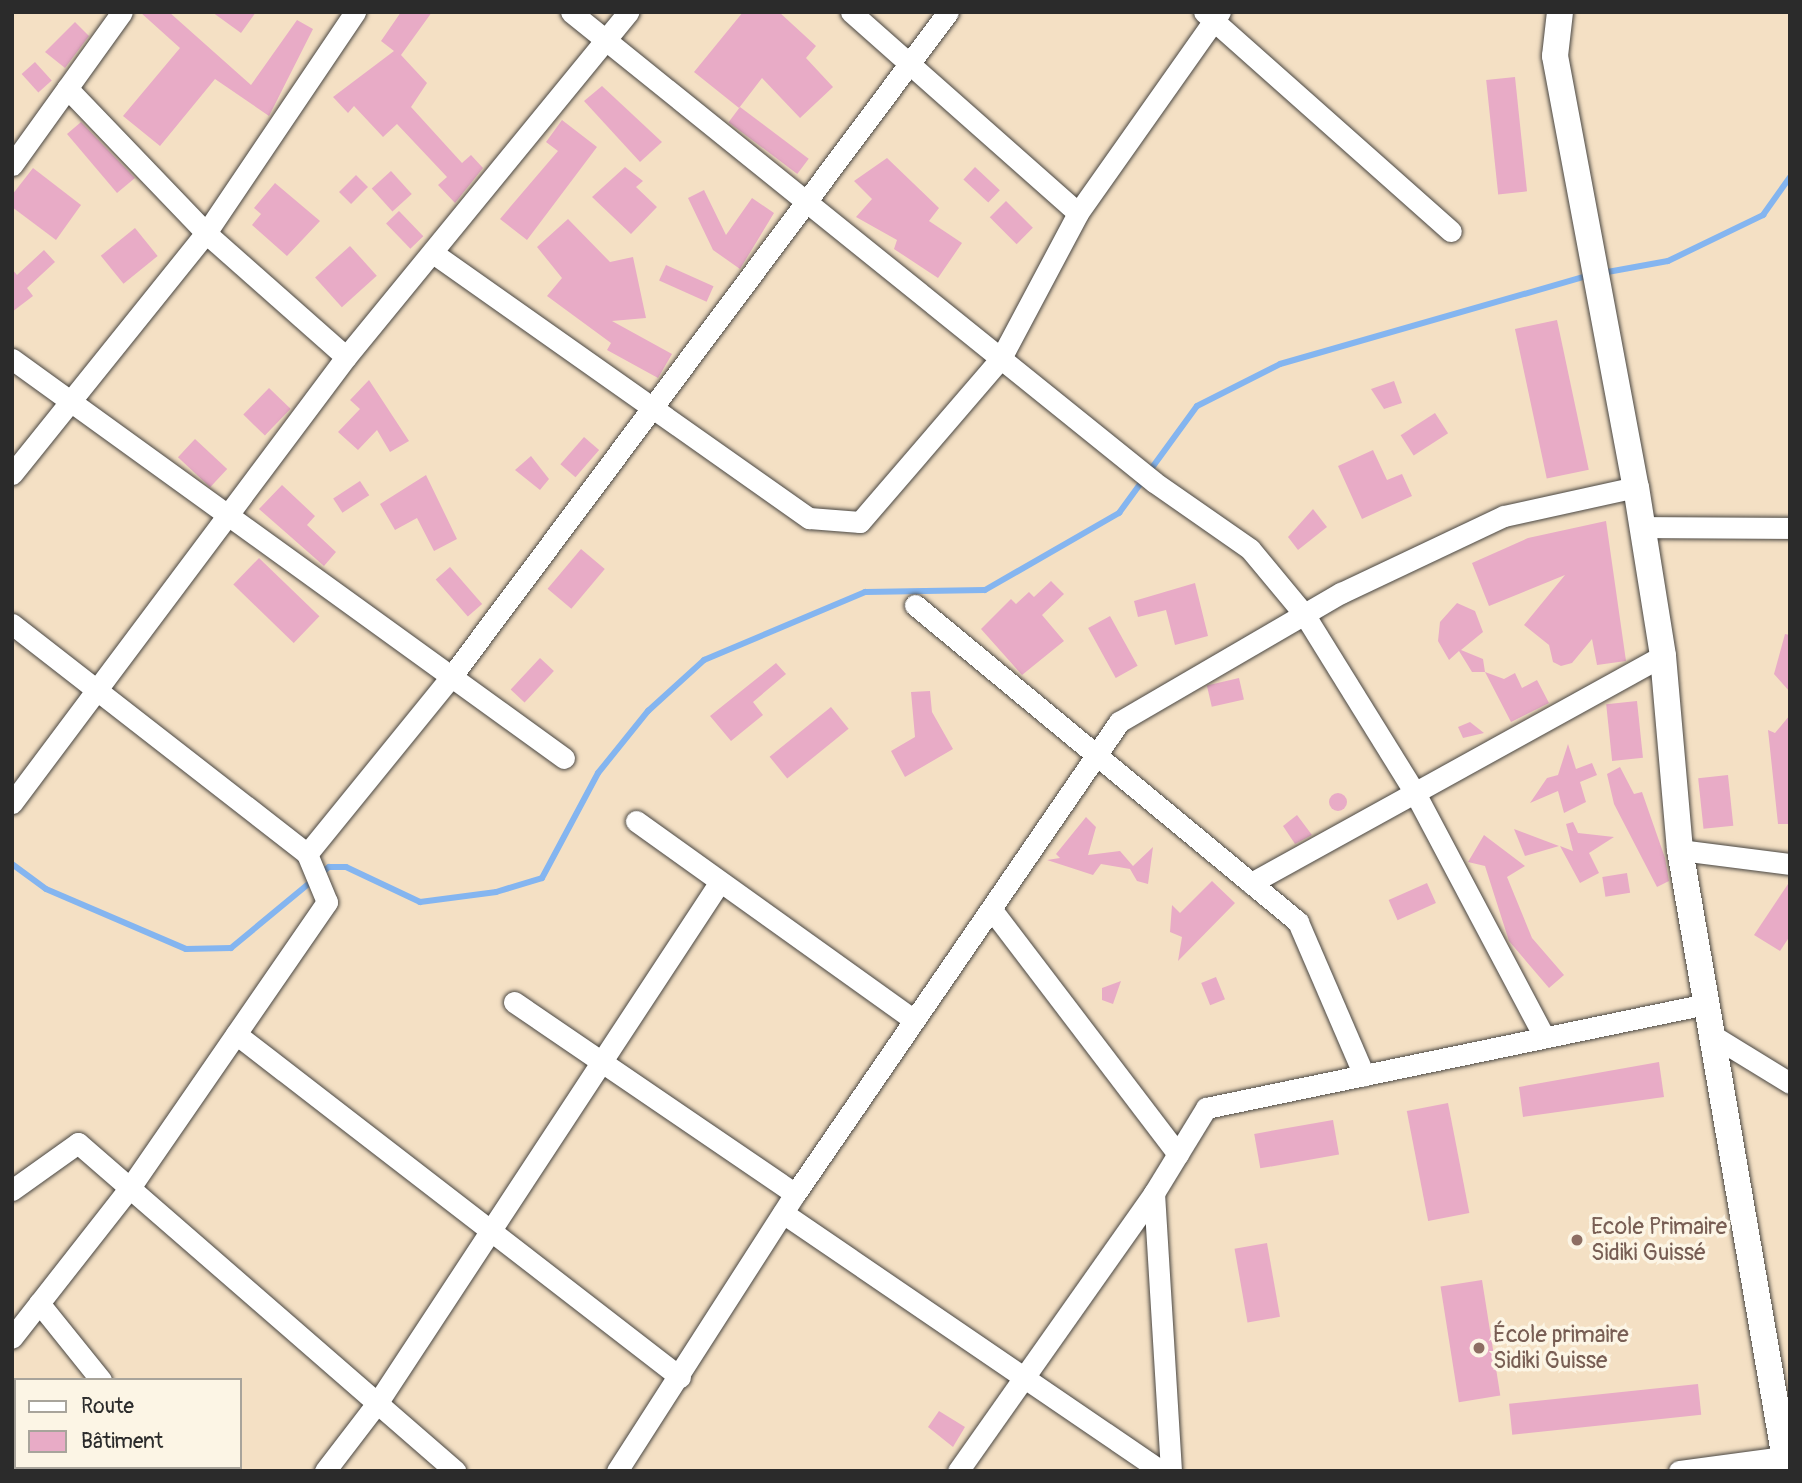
<!DOCTYPE html>
<html>
<head>
<meta charset="utf-8">
<style>
	body { margin:0 }
	#map { position:relative; width:1802px; height:1483px; overflow:hidden; background:#f4e0c4; font-family:Pangolin,sans-serif }
	div>[style] { position:absolute }
	[style*='--x'] { left:calc(var(--x)*1px); top:calc(var(--y)*1px); width:calc(var(--w)*1px); rotate:calc(var(--a)*1deg) }
	.stream>* { height:6px; margin:-3px; padding:0 3px; transform-origin:3px; border-radius:3px; background:#84b5f0 }
	.building>* { inset:0; background:#e8abc6; transform-origin:0 0 }
	.round { border-radius:50% }
	.roads { filter:drop-shadow(0 0 2px #494642) drop-shadow(0 0 2px #494642) }
	.minor>* { height:21px; margin:-10.5px; padding:0 10.5px; transform-origin:10.5px; border-radius:10.5px; background:#fff }
	.tertiary>* { height:26px; margin:-13px; padding:0 13px; transform-origin:13px; border-radius:13px; background:#fff }
	.dots>* { width:19px; height:19px; translate:-50% -50%; box-sizing:border-box; border:4px solid #fcf5e5; border-radius:50% }
	span { translate:-50% -50%; white-space:nowrap; text-align:center; line-height:1.15; -webkit-text-stroke:7px #fcf5e5; paint-order:stroke }
	.education-label { font-size:23px; color:#785e54 }
	.left { translate:0 -50%; text-align:left }
	.frame { position:absolute; inset:0; border:14px solid #2b2b2b; pointer-events:none }
	.legend { position:absolute; left:14px; top:1378px; width:228px; height:91px; box-sizing:border-box; background:#fcf5e5; border:2px solid #a8a49b; margin:0; padding:9px 12px; list-style:none; font-size:21px; color:#2b2b2b }
	.legend li { display:flex; align-items:center; gap:14px; height:35px }
	.legend b { width:35px; border:2px solid #a8a49b }
</style>
</head>
<body>
<div id="map">
	<div class="stream">
		<div style="--x:1602;--y:273;--w:67;--a:-10.3"></div>
		<div style="--x:1668;--y:261;--w:106;--a:-25.8"></div>
		<div style="--x:1763;--y:215;--w:47;--a:-54.6"></div>
		<div style="--x:12;--y:864;--w:42;--a:36.3"></div>
		<div style="--x:46;--y:889;--w:152;--a:23.2"></div>
		<div style="--x:186;--y:949;--w:45;--a:-1.3"></div>
		<div style="--x:231;--y:948;--w:127;--a:-39.6"></div>
		<div style="--x:329;--y:867;--w:17;--a:0"></div>
		<div style="--x:346;--y:867;--w:82;--a:25.3"></div>
		<div style="--x:420;--y:902;--w:77;--a:-7.5"></div>
		<div style="--x:496;--y:892;--w:48;--a:-16.9"></div>
		<div style="--x:542;--y:878;--w:119;--a:-61.9"></div>
		<div style="--x:598;--y:773;--w:80;--a:-51.1"></div>
		<div style="--x:648;--y:711;--w:76;--a:-42.3"></div>
		<div style="--x:704;--y:660;--w:175;--a:-22.9"></div>
		<div style="--x:865;--y:592;--w:120;--a:-1"></div>
		<div style="--x:985;--y:590;--w:155;--a:-29.9"></div>
		<div style="--x:1119;--y:513;--w:132;--a:-53.9"></div>
		<div style="--x:1197;--y:406;--w:93;--a:-26.8"></div>
		<div style="--x:1280;--y:364;--w:323;--a:-16"></div>
	</div>
	<div class="building">
		<div style="clip-path:polygon(140px 12px,169px 12px,251px 85px,297px 20px,313px 29px,269px 116px,215px 79px,160px 146px,123px 116px,180px 48px)"></div>
		<div style="clip-path:polygon(212px 12px,256px 12px,241px 33px)"></div>
		<div style="clip-path:polygon(401px 12px,432px 12px,401px 55px,427px 83px,411px 107px,462px 163px,471px 155px,483px 168px,455px 203px,438px 185px,447px 177px,397px 124px,383px 137px,354px 106px,348px 113px,333px 97px,394px 51px,381px 41px)"></div>
		<div style="clip-path:polygon(743px 12px,779px 12px,816px 46px,806px 58px,833px 87px,800px 118px,762px 78px,739px 108px,694px 72px)"></div>
		<div style="clip-path:polygon(75px 22px,89px 36px,65px 68px,45px 52px)"></div>
		<div style="left:35px;top:62px;width:25px;height:18px;rotate:48deg"></div>
		<div style="left:1515px;top:77px;width:115px;height:29px;rotate:84deg"></div>
		<div style="clip-path:polygon(602px 86px,662px 142px,640px 162px,584px 101px)"></div>
		<div style="left:740px;top:107px;width:86px;height:19px;rotate:37deg"></div>
		<div style="clip-path:polygon(562px 120px,597px 147px,527px 240px,500px 219px,558px 151px,546px 142px)"></div>
		<div style="clip-path:polygon(81px 122px,135px 178px,117px 193px,67px 134px)"></div>
		<div style="clip-path:polygon(887px 158px,939px 208px,929px 221px,962px 243px,938px 278px,894px 249px,897px 240px,856px 217px,872px 199px,854px 181px)"></div>
		<div style="clip-path:polygon(625px 167px,643px 181px,636px 187px,657px 207px,631px 234px,592px 197px)"></div>
		<div style="left:975px;top:167px;width:34px;height:17px;rotate:43deg"></div>
		<div style="clip-path:polygon(33px 168px,81px 205px,56px 240px,12px 207px,12px 195px)"></div>
		<div style="left:391px;top:171px;width:31px;height:26px;rotate:48deg"></div>
		<div style="left:356px;top:175px;width:17px;height:24px;rotate:45deg"></div>
		<div style="clip-path:polygon(275px 183px,320px 221px,287px 256px,252px 225px,261px 214px,254px 208px)"></div>
		<div style="clip-path:polygon(704px 190px,726px 235px,752px 198px,774px 213px,740px 269px,713px 250px,688px 198px)"></div>
		<div style="left:1006px;top:201px;width:38px;height:23px;rotate:45deg"></div>
		<div style="left:399px;top:211px;width:35px;height:18px;rotate:46deg"></div>
		<div style="clip-path:polygon(568px 219px,610px 262px,633px 257px,646px 318px,612px 321px,672px 354px,658px 378px,607px 350px,611px 343px,547px 296px,562px 278px,537px 247px)"></div>
		<div style="left:135px;top:228px;width:36px;height:44px;rotate:51deg"></div>
		<div style="left:350px;top:246px;width:40px;height:47px;rotate:48deg"></div>
		<div style="clip-path:polygon(44px 250px,55px 262px,27px 288px,33px 296px,12px 312px,12px 269px,17px 275px)"></div>
		<div style="left:666px;top:265px;width:52px;height:17px;rotate:24deg"></div>
		<div style="left:1557px;top:320px;width:153px;height:43px;rotate:78deg"></div>
		<div style="clip-path:polygon(369px 380px,409px 441px,390px 452px,377px 430px,358px 450px,338px 432px,360px 409px,350px 400px)"></div>
		<div style="clip-path:polygon(1394px 381px,1402px 403px,1384px 409px,1371px 389px)"></div>
		<div style="left:269px;top:388px;width:30px;height:37px;rotate:44deg"></div>
		<div style="left:1435px;top:413px;width:24px;height:41px;rotate:57deg"></div>
		<div style="left:584px;top:437px;width:20px;height:36px;rotate:41deg"></div>
		<div style="left:195px;top:439px;width:44px;height:25px;rotate:43deg"></div>
		<div style="clip-path:polygon(1373px 450px,1387px 480px,1402px 474px,1412px 496px,1362px 519px,1338px 466px)"></div>
		<div style="clip-path:polygon(531px 456px,549px 479px,540px 490px,515px 470px)"></div>
		<div style="clip-path:polygon(426px 475px,457px 539px,434px 551px,417px 518px,395px 530px,380px 504px)"></div>
		<div style="left:360px;top:481px;width:17px;height:32px;rotate:57deg"></div>
		<div style="clip-path:polygon(282px 485px,315px 516px,307px 525px,336px 552px,324px 566px,259px 509px)"></div>
		<div style="clip-path:polygon(1313px 509px,1327px 527px,1298px 550px,1288px 537px)"></div>
		<div style="clip-path:polygon(1606px 521px,1626px 661px,1597px 665px,1592px 639px,1572px 663px,1561px 666px,1553px 662px,1549px 645px,1524px 625px,1565px 575px,1489px 606px,1472px 563px,1528px 538px)"></div>
		<div style="left:581px;top:549px;width:31px;height:52px;rotate:40deg"></div>
		<div style="left:259px;top:558px;width:84px;height:37px;rotate:44deg"></div>
		<div style="left:450px;top:567px;width:49px;height:19px;rotate:49deg"></div>
		<div style="clip-path:polygon(1051px 581px,1064px 594px,1042px 615px,1064px 641px,1022px 675px,981px 629px,1011px 599px,1016px 604px,1029px 592px,1034px 597px)"></div>
		<div style="clip-path:polygon(1195px 583px,1208px 636px,1175px 645px,1166px 610px,1138px 617px,1134px 601px)"></div>
		<div style="clip-path:polygon(1457px 603px,1475px 611px,1483px 632px,1461px 650px,1483px 659px,1485px 672px,1504px 679px,1515px 673px,1522px 688px,1537px 680px,1549px 703px,1511px 722px,1485px 672px,1472px 672px,1459px 651px,1449px 660px,1438px 641px,1440px 622px)"></div>
		<div style="left:1110px;top:616px;width:57px;height:25px;rotate:61deg"></div>
		<div style="clip-path:polygon(1785px 634px,1790px 635px,1790px 692px,1774px 674px)"></div>
		<div style="left:540px;top:658px;width:19px;height:43px;rotate:43deg"></div>
		<div style="clip-path:polygon(776px 663px,786px 674px,753px 702px,763px 715px,731px 741px,710px 716px)"></div>
		<div style="left:1239px;top:678px;width:22px;height:33px;rotate:77deg"></div>
		<div style="clip-path:polygon(930px 691px,932px 712px,953px 749px,905px 777px,891px 751px,915px 737px,911px 692px)"></div>
		<div style="left:1637px;top:701px;width:57px;height:31px;rotate:84deg"></div>
		<div style="left:831px;top:707px;width:28px;height:79px;rotate:51deg"></div>
		<div style="clip-path:polygon(1790px 715px,1790px 824px,1778px 824px,1768px 730px,1775px 733px)"></div>
		<div style="clip-path:polygon(1470px 722px,1484px 733px,1463px 738px,1458px 727px)"></div>
		<div style="clip-path:polygon(1568px 744px,1576px 769px,1592px 763px,1597px 775px,1580px 782px,1586px 802px,1564px 813px,1558px 791px,1530px 803px,1547px 778px,1558px 775px)"></div>
		<div style="clip-path:polygon(1620px 767px,1634px 794px,1642px 792px,1665px 858px,1669px 881px,1657px 887px,1614px 804px,1607px 774px)"></div>
		<div style="left:1728px;top:775px;width:51px;height:30px;rotate:84deg"></div>
		<div class="round" style="left:1329px;top:793px;width:18px;height:18px"></div>
		<div style="clip-path:polygon(1297px 815px,1312px 835px,1295px 844px,1283px 826px)"></div>
		<div style="clip-path:polygon(1086px 817px,1096px 827px,1088px 855px,1120px 851px,1133px 866px,1153px 847px,1148px 884px,1137px 881px,1130px 869px,1101px 864px,1093px 875px,1047px 860px,1060px 858px,1056px 854px)"></div>
		<div style="clip-path:polygon(1573px 822px,1578px 833px,1614px 837px,1589px 853px,1599px 873px,1580px 883px,1560px 846px,1573px 851px,1566px 824px)"></div>
		<div style="clip-path:polygon(1514px 829px,1559px 846px,1525px 856px)"></div>
		<div style="clip-path:polygon(1484px 835px,1525px 866px,1507px 877px,1532px 938px,1564px 975px,1549px 988px,1509px 941px,1485px 866px,1468px 862px)"></div>
		<div style="left:1627px;top:873px;width:20px;height:25px;rotate:81deg"></div>
		<div style="clip-path:polygon(1212px 881px,1235px 903px,1178px 961px,1182px 937px,1170px 932px,1172px 905px,1180px 913px)"></div>
		<div style="clip-path:polygon(1790px 881px,1790px 936px,1780px 951px,1754px 935px)"></div>
		<div style="left:1427px;top:883px;width:22px;height:42px;rotate:66deg"></div>
		<div style="left:1216px;top:977px;width:24px;height:16px;rotate:68deg"></div>
		<div style="clip-path:polygon(1121px 981px,1113px 1004px,1102px 1000px,1102px 988px)"></div>
		<div style="clip-path:polygon(1659px 1062px,1664px 1097px,1523px 1117px,1519px 1087px)"></div>
		<div style="left:1448px;top:1103px;width:112px;height:42px;rotate:79deg"></div>
		<div style="left:1333px;top:1120px;width:35px;height:80px;rotate:80deg"></div>
		<div style="left:1267px;top:1243px;width:75px;height:33px;rotate:80deg"></div>
		<div style="left:1482px;top:1280px;width:117px;height:42px;rotate:81deg"></div>
		<div style="left:1698px;top:1384px;width:31px;height:190px;rotate:84deg"></div>
		<div style="clip-path:polygon(939px 1411px,965px 1427px,953px 1447px,928px 1427px)"></div>
	</div>
	<div class="roads">
		<div class="minor">
			<div style="--x:571;--y:12;--w:749;--a:38.87"></div>
			<div style="--x:1154;--y:482;--w:117;--a:34.9"></div>
			<div style="--x:1250;--y:549;--w:85;--a:50.3"></div>
			<div style="--x:1304;--y:614;--w:211;--a:58.2"></div>
			<div style="--x:1415;--y:793;--w:276;--a:62.1"></div>
			<div style="--x:851;--y:12;--w:303;--a:41.5"></div>
			<div style="--x:1204;--y:12;--w:330;--a:41.6"></div>
			<div style="--x:67;--y:88;--w:201;--a:46.2"></div>
			<div style="--x:206;--y:233;--w:187;--a:41.5"></div>
			<div style="--x:12;--y:165;--w:188;--a:-54.3"></div>
			<div style="--x:433;--y:253;--w:460;--a:35.2"></div>
			<div style="--x:809;--y:518;--w:51;--a:4.5"></div>
			<div style="--x:860;--y:522;--w:216;--a:-49.3"></div>
			<div style="--x:1001;--y:358;--w:164;--a:-62"></div>
			<div style="--x:1078;--y:213;--w:246;--a:-54.8"></div>
			<div style="--x:12;--y:359;--w:681;--a:35.86"></div>
			<div style="--x:12;--y:474;--w:309;--a:-51.2"></div>
			<div style="--x:206;--y:233;--w:267;--a:-56"></div>
			<div style="--x:1642;--y:527;--w:148;--a:0.4"></div>
			<div style="--x:915;--y:605;--w:497;--a:39.6"></div>
			<div style="--x:1298;--y:922;--w:167;--a:66.7"></div>
			<div style="--x:12;--y:624;--w:374;--a:37.9"></div>
			<div style="--x:307;--y:854;--w:52;--a:67.4"></div>
			<div style="--x:327;--y:902;--w:345;--a:124.6"></div>
			<div style="--x:131;--y:1186;--w:193;--a:128.1"></div>
			<div style="--x:12;--y:803;--w:557;--a:-53.17"></div>
			<div style="--x:346;--y:357;--w:446;--a:-50.7"></div>
			<div style="--x:636;--y:821;--w:340;--a:35.6"></div>
			<div style="--x:1680;--y:850;--w:111;--a:7.3"></div>
			<div style="--x:307;--y:854;--w:228;--a:-50.9"></div>
			<div style="--x:451;--y:677;--w:830;--a:-53.23"></div>
			<div style="--x:1251;--y:883;--w:470;--a:-28.9"></div>
			<div style="--x:992;--y:910;--w:307;--a:52.7"></div>
			<div style="--x:514;--y:1002;--w:340;--a:34.3"></div>
			<div style="--x:236;--y:1034;--w:561;--a:37.69"></div>
			<div style="--x:1710;--y:1034;--w:94;--a:31.5"></div>
			<div style="--x:12;--y:1190;--w:81;--a:-35.5"></div>
			<div style="--x:78;--y:1143;--w:500;--a:41"></div>
			<div style="--x:1154;--y:1193;--w:279;--a:86.5"></div>
			<div style="--x:783;--y:1213;--w:458;--a:34.3"></div>
			<div style="--x:39;--y:1303;--w:99;--a:51.2"></div>
			<div style="--x:171;--y:1467;--w:6;--a:45"></div>
			<div style="--x:325;--y:1471;--w:87;--a:-52.5"></div>
			<div style="--x:378;--y:1402;--w:621;--a:-56.69"></div>
			<div style="--x:617;--y:1471;--w:329;--a:-57.3"></div>
			<div style="--x:795;--y:1194;--w:573;--a:-55.53"></div>
			<div style="--x:1119;--y:722;--w:257;--a:-30.2"></div>
			<div style="--x:1341;--y:593;--w:180;--a:-25.3"></div>
			<div style="--x:1504;--y:516;--w:135;--a:-12.4"></div>
			<div style="--x:958;--y:1471;--w:340;--a:-54.8"></div>
			<div style="--x:1154;--y:1193;--w:100;--a:-58.5"></div>
			<div style="--x:1206;--y:1108;--w:511;--a:-11.75"></div>
			<div style="--x:1679;--y:1471;--w:112;--a:-7.7"></div>
		</div>
		<div class="tertiary">
			<div style="--x:1560;--y:12;--w:44;--a:96.5"></div>
			<div style="--x:1555;--y:56;--w:439;--a:79.4"></div>
			<div style="--x:1636;--y:487;--w:171;--a:80.9"></div>
			<div style="--x:1663;--y:656;--w:195;--a:85"></div>
			<div style="--x:1680;--y:850;--w:630;--a:80.22"></div>
		</div>
	</div>
	<div class="dots">
		<div style="left:1577px;top:1240px;background:#8d6e63"></div>
		<div style="left:1479px;top:1348px;background:#8d6e63"></div>
	</div>
	<div class="education-label">
		<span class="left" style="left:1591px;top:1240px">Ecole Primaire<br>Sidiki Guissé</span>
		<span class="left" style="left:1493px;top:1348px">École primaire<br>Sidiki Guisse</span>
	</div>
	<div class="frame"></div>
	<ul class="legend">
	<li><b style="height:9px;background:#fff"></b>Route</li>
	<li><b style="height:19px;background:#e8abc6"></b>Bâtiment</li>
	</ul>
</div>
</body>
</html>
